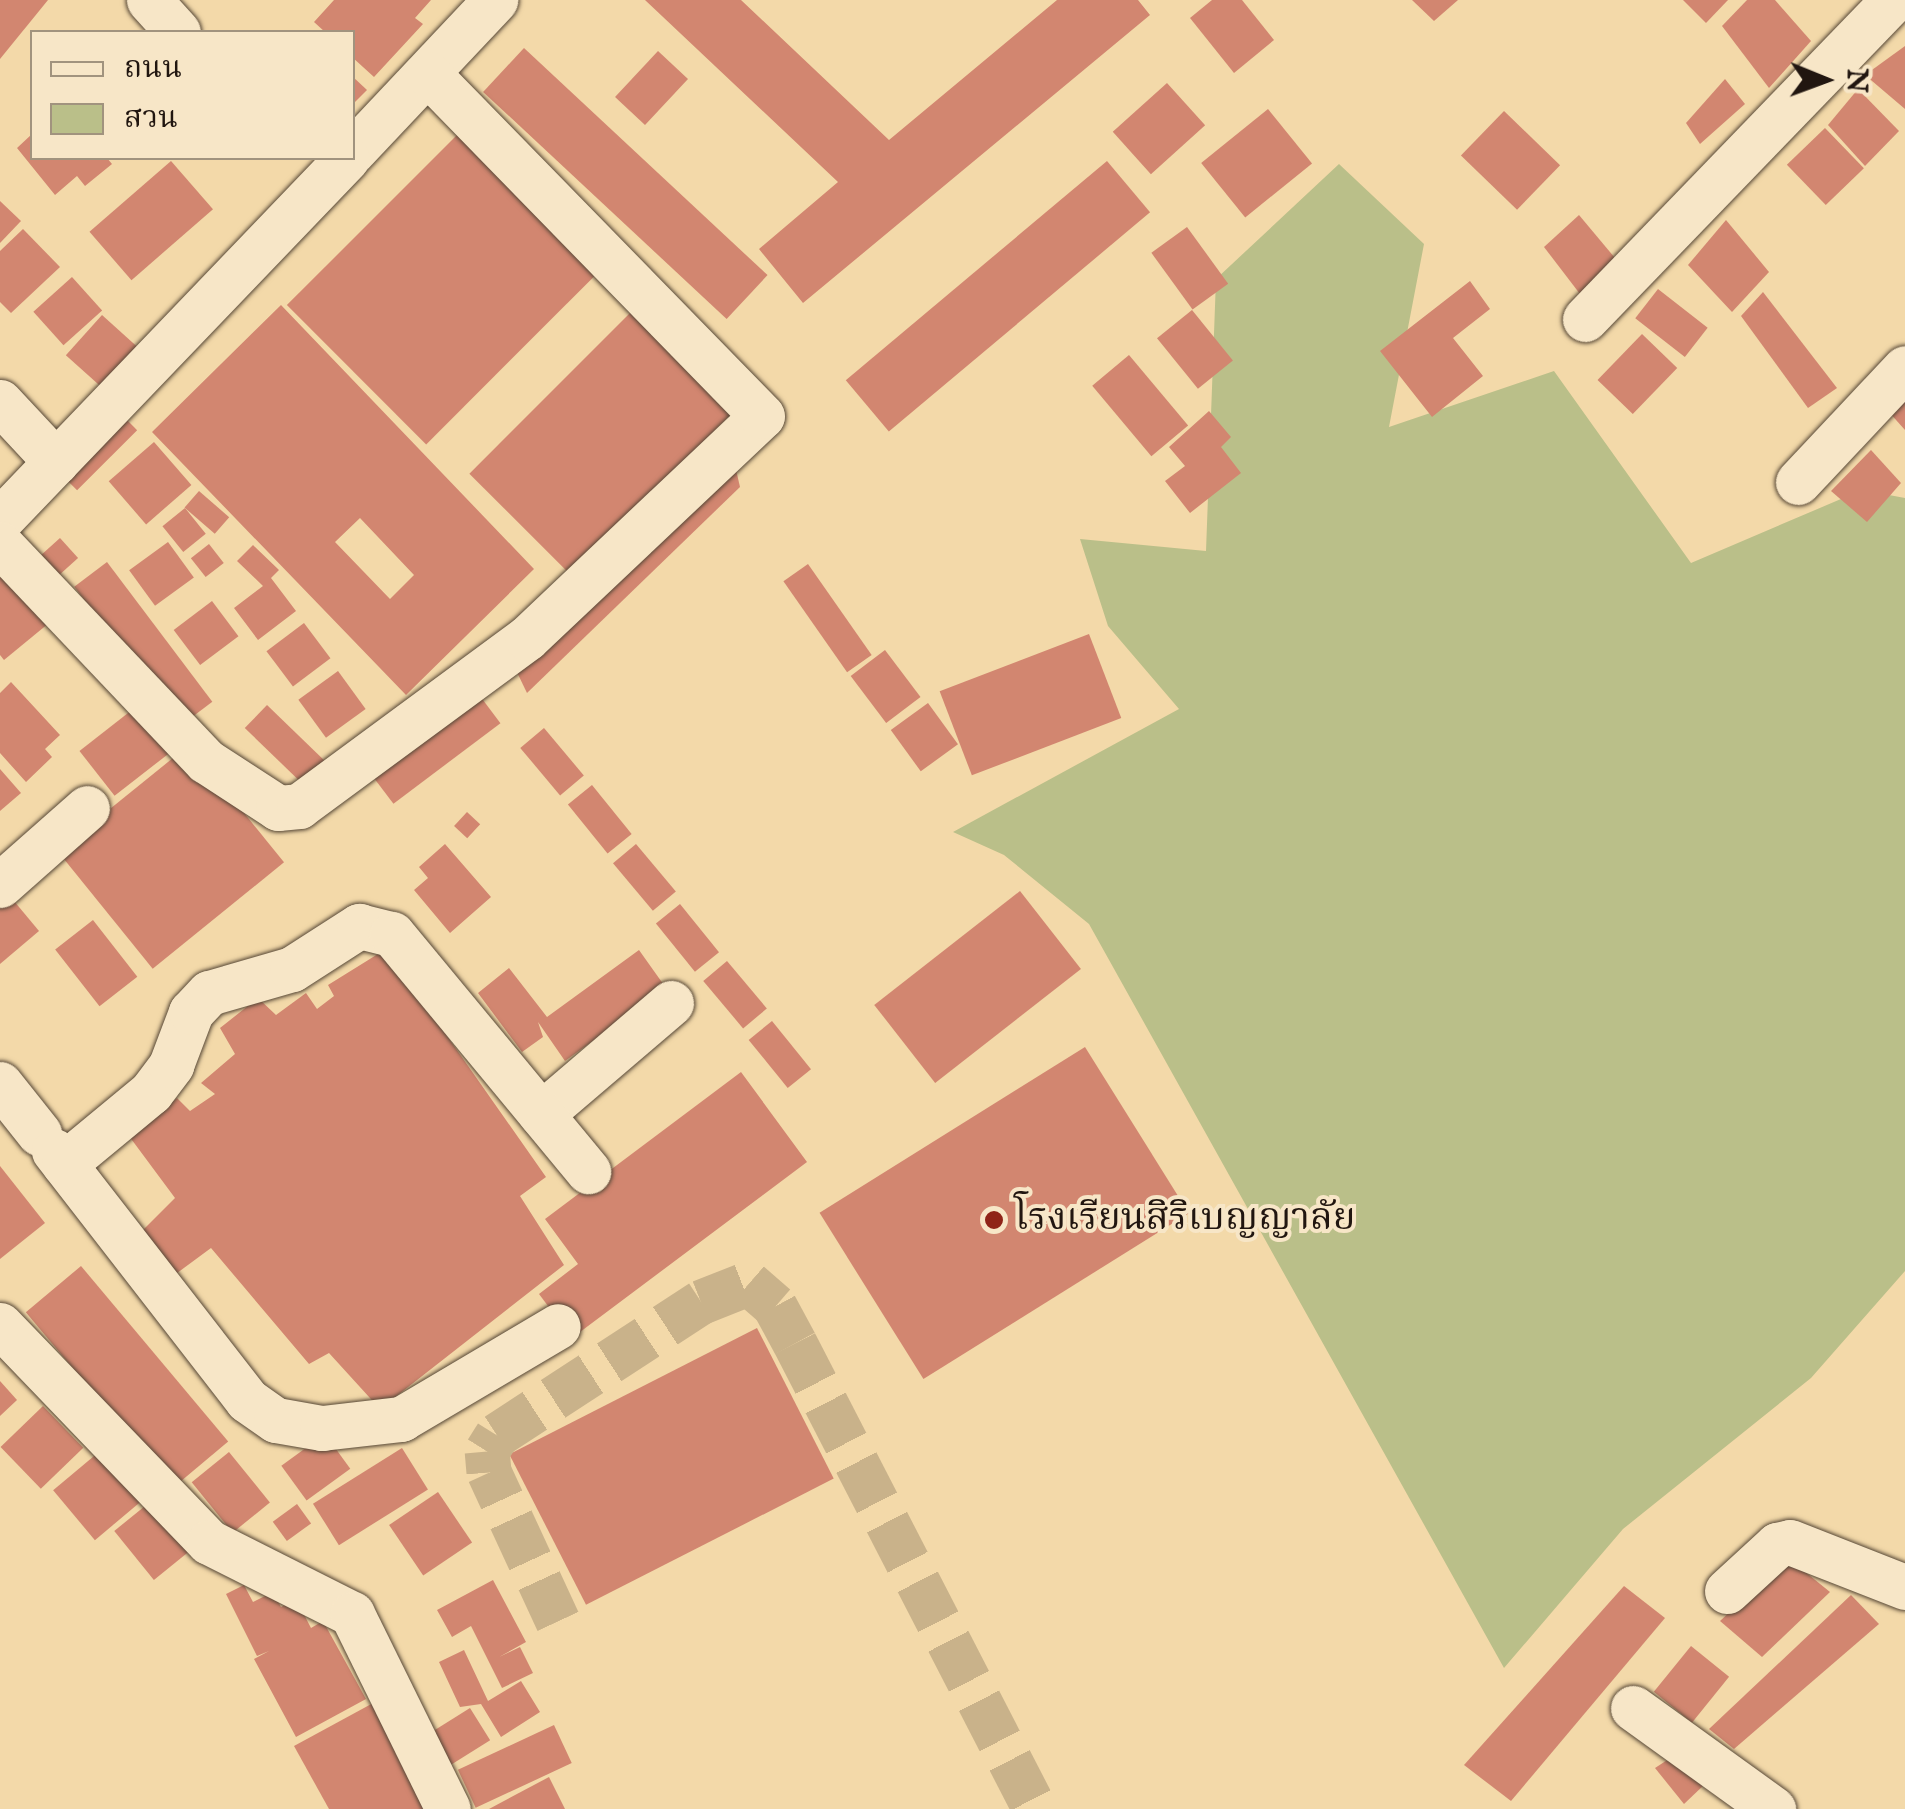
<!DOCTYPE html>
<html>
<head>
<meta charset="utf-8">
<style>
	body { margin:0 }
	#map { position:relative; width:1905px; height:1809px; overflow:hidden; background:#f3d9a9; font-family:"IM FELL English","Noto Serif Thai",serif }
	div>[style] { position:absolute }
	[style*='--x'] { left:calc(var(--x)*1px); top:calc(var(--y)*1px); width:calc(var(--w)*1px); rotate:calc(var(--a)*1deg) }
	.green>* { inset:0; background:#babf89 }
	.building>* { inset:0; background:#d28670; transform-origin:0 0 }
	.minor-tunnel>* { height:45px; margin-top:-22.5px; transform-origin:0; background:repeating-linear-gradient(90deg,#c9b28a 0 45px,transparent 0 67px) }
	.roads { filter:drop-shadow(0 0 2px #564736) drop-shadow(0 0 2px #564736) }
	.minor>* { height:45px; margin:-22.5px; padding:0 22.5px; transform-origin:22.5px; border-radius:22.5px; background:#f7e6c7 }
	.dots>* { width:28px; height:28px; translate:-50% -50%; box-sizing:border-box; border:5px solid #f7e6c7; border-radius:50% }
	span { translate:-50% -50%; white-space:nowrap; text-align:center; line-height:1.15; -webkit-text-stroke:8px #f7e6c7; paint-order:stroke }
	.poi-label { font-size:38px; color:#211610 }
	.left { translate:0 -50%; text-align:left }
	.legend { position:absolute; left:30px; top:30px; width:325px; height:130px; box-sizing:border-box; background:#f7e6c7; border:2px solid #a1937e; margin:0; padding:12px 18px; list-style:none; font-size:30px; color:#211610 }
	.legend li { display:flex; align-items:center; gap:20px; height:50px }
	.legend b { width:50px; border:2px solid #a1937e }
	.north { position:absolute; left:1775px; top:30px; width:100px; height:100px; -webkit-text-stroke:8px #f7e6c7; paint-order:stroke; rotate:91deg; font-size:28px; font-weight:700; line-height:40px; text-align:center; color:#211610 }
	.north::after { content:''; display:block; margin:auto; width:35px; height:45px; background:#211610; clip-path:polygon(50% 0,100% 100%,50% 72%,0 100%) }
</style>
</head>
<body>
<div id="map">
	<div class="green">
		<div style="clip-path:polygon(1339px 164px,1424px 244px,1389px 427px,1554px 371px,1691px 563px,1862px 490px,1905px 498px,1905px 1271px,1811px 1378px,1623px 1529px,1504px 1668px,1089px 924px,1004px 855px,953px 832px,1179px 709px,1108px 626px,1080px 539px,1206px 551px,1216px 279px)"></div>
	</div>
	<div class="building">
		<div style="clip-path:polygon(0 0,48px 0,0 59px)"></div>
		<div style="clip-path:polygon(334px 0,431px 0,415px 18px,423px 24px,374px 77px,352px 57px,352px 32px,325px 32px,314px 22px)"></div>
		<div style="clip-path:polygon(645px 0,741px 0,889px 140px,1057px 0,1138px 0,1150px 15px,803px 303px,759px 249px,838px 182px)"></div>
		<div style="clip-path:polygon(1212px 0,1242px 0,1274px 40px,1234px 73px,1190px 18px)"></div>
		<div style="clip-path:polygon(1412px 0,1458px 0,1434px 21px)"></div>
		<div style="clip-path:polygon(1683px 0,1728px 0,1706px 23px)"></div>
		<div style="clip-path:polygon(1747px 0,1775px 0,1811px 41px,1769px 88px,1722px 26px)"></div>
		<div style="clip-path:polygon(1905px 46px,1905px 109px,1865px 75px)"></div>
		<div style="left:524px;top:48px;width:333px;height:60px;rotate:43deg"></div>
		<div style="left:658px;top:51px;width:41px;height:63px;rotate:43deg"></div>
		<div style="clip-path:polygon(352px 76px,367px 90px,352px 105px)"></div>
		<div style="clip-path:polygon(1725px 79px,1745px 104px,1700px 144px,1686px 123px)"></div>
		<div style="left:1167px;top:83px;width:57px;height:73px;rotate:48deg"></div>
		<div style="clip-path:polygon(1858px 89px,1899px 131px,1865px 166px,1828px 125px)"></div>
		<div style="left:1268px;top:109px;width:70px;height:86px;rotate:51deg"></div>
		<div style="left:1504px;top:111px;width:78px;height:62px;rotate:44deg"></div>
		<div style="left:1825px;top:128px;width:56px;height:53px;rotate:46deg"></div>
		<div style="clip-path:polygon(32px 134px,32px 158px,107px 158px,112px 164px,85px 186px,77px 176px,55px 195px,17px 148px)"></div>
		<div style="left:458px;top:134px;width:197px;height:242px;rotate:45deg"></div>
		<div style="left:171px;top:161px;width:64px;height:108px;rotate:49deg"></div>
		<div style="left:1107px;top:161px;width:67px;height:341px;rotate:50deg"></div>
		<div style="clip-path:polygon(0 201px,21px 221px,0 243px)"></div>
		<div style="clip-path:polygon(1579px 215px,1615px 258px,1580px 294px,1544px 247px)"></div>
		<div style="clip-path:polygon(1726px 220px,1769px 272px,1732px 312px,1688px 265px)"></div>
		<div style="left:1187px;top:227px;width:70px;height:44px;rotate:54deg"></div>
		<div style="clip-path:polygon(23px 229px,60px 267px,11px 313px,0 302px,0 251px)"></div>
		<div style="left:72px;top:277px;width:45px;height:52px;rotate:48deg"></div>
		<div style="clip-path:polygon(1470px 281px,1490px 309px,1453px 338px,1483px 376px,1432px 417px,1380px 351px)"></div>
		<div style="left:1658px;top:289px;width:63px;height:37px;rotate:38deg"></div>
		<div style="clip-path:polygon(1763px 292px,1837px 388px,1808px 408px,1741px 316px)"></div>
		<div style="clip-path:polygon(evenodd,281px 305px,534px 569px,406px 695px,152px 432px,281px 305px,360px 518px,414px 575px,390px 599px,335px 542px,360px 518px)"></div>
		<div style="left:1192px;top:310px;width:65px;height:45px;rotate:51deg"></div>
		<div style="left:632px;top:311px;width:143px;height:230px;rotate:45deg"></div>
		<div style="left:102px;top:315px;width:47px;height:54px;rotate:42deg"></div>
		<div style="left:1642px;top:334px;width:49px;height:64px;rotate:44deg"></div>
		<div style="left:1129px;top:355px;width:92px;height:48px;rotate:50deg"></div>
		<div style="clip-path:polygon(1905px 394px,1905px 430px,1888px 411px)"></div>
		<div style="clip-path:polygon(1209px 411px,1231px 437px,1221px 447px,1241px 473px,1190px 513px,1165px 481px,1185px 466px,1169px 447px)"></div>
		<div style="left:123px;top:416px;width:20px;height:85px;rotate:45deg"></div>
		<div style="left:154px;top:442px;width:57px;height:60px;rotate:49deg"></div>
		<div style="clip-path:polygon(1871px 450px,1901px 483px,1867px 522px,1831px 491px)"></div>
		<div style="clip-path:polygon(733px 457px,740px 487px,527px 693px,513px 664px)"></div>
		<div style="left:199px;top:491px;width:40px;height:22px;rotate:41deg"></div>
		<div style="left:185px;top:508px;width:33px;height:29px;rotate:51deg"></div>
		<div style="left:60px;top:538px;width:27px;height:25px;rotate:48deg"></div>
		<div style="left:168px;top:542px;width:44px;height:48px;rotate:54deg"></div>
		<div style="left:209px;top:544px;width:24px;height:23px;rotate:52deg"></div>
		<div style="clip-path:polygon(253px 545px,279px 570px,271px 578px,296px 611px,258px 640px,234px 608px,263px 586px,237px 561px)"></div>
		<div style="left:107px;top:562px;width:175px;height:41px;rotate:53deg"></div>
		<div style="clip-path:polygon(0 564px,49px 623px,4px 660px,0 655px)"></div>
		<div style="left:808px;top:564px;width:111px;height:30px;rotate:55deg"></div>
		<div style="left:212px;top:601px;width:44px;height:48px;rotate:53deg"></div>
		<div style="left:304px;top:623px;width:44px;height:47px;rotate:53deg"></div>
		<div style="left:1089px;top:634px;width:90px;height:160px;rotate:69deg"></div>
		<div style="left:885px;top:650px;width:59px;height:43px;rotate:53deg"></div>
		<div style="left:338px;top:671px;width:47px;height:49px;rotate:54deg"></div>
		<div style="clip-path:polygon(11px 682px,60px 735px,45px 749px,52px 757px,26px 782px,0 753px,0 693px)"></div>
		<div style="left:480px;top:696px;width:34px;height:134px;rotate:53deg"></div>
		<div style="left:928px;top:703px;width:51px;height:46px;rotate:54deg"></div>
		<div style="left:267px;top:705px;width:83px;height:32px;rotate:44deg"></div>
		<div style="left:137px;top:706px;width:57px;height:73px;rotate:52deg"></div>
		<div style="left:544px;top:728px;width:62px;height:31px;rotate:50deg"></div>
		<div style="left:189px;top:745px;width:151px;height:169px;rotate:51deg"></div>
		<div style="clip-path:polygon(0 769px,21px 793px,0 811px)"></div>
		<div style="left:592px;top:785px;width:63px;height:31px;rotate:51deg"></div>
		<div style="left:467px;top:812px;width:18px;height:19px;rotate:43deg"></div>
		<div style="clip-path:polygon(445px 844px,491px 897px,450px 933px,414px 890px,428px 878px,419px 867px)"></div>
		<div style="left:636px;top:844px;width:62px;height:30px;rotate:50deg"></div>
		<div style="left:1020px;top:891px;width:99px;height:185px;rotate:52deg"></div>
		<div style="clip-path:polygon(9px 895px,39px 931px,0 964px,0 903px)"></div>
		<div style="left:680px;top:904px;width:62px;height:31px;rotate:51deg"></div>
		<div style="left:93px;top:920px;width:72px;height:48px;rotate:52deg"></div>
		<div style="clip-path:polygon(386px 949px,546px 1177px,520px 1196px,564px 1265px,380px 1409px,329px 1353px,309px 1364px,211px 1248px,169px 1279px,134px 1239px,175px 1198px,129px 1136px,177px 1098px,190px 1111px,215px 1094px,201px 1083px,235px 1054px,220px 1028px,258px 998px,276px 1015px,306px 993px,317px 1009px,334px 996px,328px 985px)"></div>
		<div style="clip-path:polygon(639px 950px,666px 988px,565px 1061px,538px 1022px,543px 1037px,522px 1052px,478px 993px,509px 968px,547px 1017px)"></div>
		<div style="left:727px;top:961px;width:62px;height:31px;rotate:50deg"></div>
		<div style="left:772px;top:1021px;width:62px;height:30px;rotate:51deg"></div>
		<div style="left:1085px;top:1047px;width:196px;height:313px;rotate:58deg"></div>
		<div style="clip-path:polygon(741px 1072px,807px 1162px,572px 1338px,539px 1294px,578px 1264px,545px 1219px)"></div>
		<div style="clip-path:polygon(0 1166px,45px 1223px,0 1259px)"></div>
		<div style="left:81px;top:1266px;width:229px;height:72px;rotate:50deg"></div>
		<div style="left:757px;top:1328px;width:169px;height:278px;rotate:63deg"></div>
		<div style="clip-path:polygon(0 1381px,17px 1400px,0 1416px)"></div>
		<div style="left:43px;top:1406px;width:58px;height:59px;rotate:46deg"></div>
		<div style="left:325px;top:1434px;width:43px;height:54px;rotate:54deg"></div>
		<div style="left:106px;top:1446px;width:65px;height:69px;rotate:50deg"></div>
		<div style="left:402px;top:1448px;width:49px;height:105px;rotate:58deg"></div>
		<div style="left:229px;top:1452px;width:65px;height:48px;rotate:51deg"></div>
		<div style="left:438px;top:1492px;width:61px;height:59px;rotate:56deg"></div>
		<div style="left:150px;top:1502px;width:63px;height:46px;rotate:51deg"></div>
		<div style="left:297px;top:1504px;width:24px;height:30px;rotate:54deg"></div>
		<div style="clip-path:polygon(1788px 1558px,1830px 1592px,1762px 1657px,1720px 1621px)"></div>
		<div style="clip-path:polygon(493px 1580px,526px 1642px,499px 1657px,520px 1647px,533px 1673px,502px 1688px,471px 1626px,452px 1637px,437px 1610px)"></div>
		<div style="clip-path:polygon(244px 1585px,253px 1602px,273px 1592px,281px 1607px,296px 1599px,311px 1628px,323px 1621px,366px 1699px,296px 1737px,254px 1659px,269px 1651px,257px 1656px,226px 1594px)"></div>
		<div style="clip-path:polygon(1624px 1586px,1665px 1618px,1511px 1801px,1464px 1765px)"></div>
		<div style="clip-path:polygon(1851px 1595px,1879px 1624px,1734px 1749px,1709px 1729px)"></div>
		<div style="left:1691px;top:1646px;width:49px;height:59px;rotate:39deg"></div>
		<div style="clip-path:polygon(464px 1650px,488px 1701px,521px 1681px,540px 1712px,501px 1737px,481px 1704px,460px 1707px,439px 1662px)"></div>
		<div style="clip-path:polygon(375px 1702px,427px 1809px,329px 1809px,294px 1746px)"></div>
		<div style="left:470px;top:1708px;width:38px;height:48px;rotate:58deg"></div>
		<div style="left:554px;top:1725px;width:42px;height:106px;rotate:65deg"></div>
		<div style="clip-path:polygon(1678px 1753px,1705px 1784px,1684px 1804px,1655px 1768px)"></div>
		<div style="clip-path:polygon(549px 1777px,565px 1809px,489px 1809px)"></div>
	</div>
	<div class="minor-tunnel">
		<div style="--x:558;--y:1621;--w:164;--a:-114.8"></div>
		<div style="--x:489;--y:1472;--w:21;--a:-95"></div>
		<div style="--x:487;--y:1451;--w:19;--a:-58"></div>
		<div style="--x:497;--y:1435;--w:244;--a:-33.1"></div>
		<div style="--x:701;--y:1302;--w:52;--a:-21.6"></div>
		<div style="--x:749;--y:1283;--w:35;--a:41"></div>
		<div style="--x:775;--y:1306;--w:42;--a:61.6"></div>
		<div style="--x:795;--y:1343;--w:524;--a:62.75"></div>
	</div>
	<div class="roads">
		<div class="minor">
			<div style="--x:149;--y:0;--w:43;--a:47.8"></div>
			<div style="--x:352;--y:152;--w:209;--a:-46.7"></div>
			<div style="--x:1585;--y:319;--w:443;--a:-46"></div>
			<div style="--x:0;--y:402;--w:82;--a:47"></div>
			<div style="--x:1798;--y:482;--w:156;--a:-46.8"></div>
			<div style="--x:0;--y:520;--w:501;--a:-46.21"></div>
			<div style="--x:0;--y:544;--w:299;--a:46.5"></div>
			<div style="--x:206;--y:761;--w:86;--a:33.1"></div>
			<div style="--x:278;--y:808;--w:21;--a:-5"></div>
			<div style="--x:299;--y:806;--w:283;--a:-36.4"></div>
			<div style="--x:527;--y:638;--w:323;--a:-43.4"></div>
			<div style="--x:762;--y:416;--w:478;--a:-134.3"></div>
			<div style="--x:0;--y:885;--w:116;--a:-41.5"></div>
			<div style="--x:0;--y:1084;--w:63;--a:51.5"></div>
			<div style="--x:541;--y:1114;--w:171;--a:-40.5"></div>
			<div style="--x:54;--y:1151;--w:315;--a:52.2"></div>
			<div style="--x:247;--y:1400;--w:35;--a:35"></div>
			<div style="--x:276;--y:1420;--w:47;--a:9.9"></div>
			<div style="--x:322;--y:1428;--w:80;--a:-6.5"></div>
			<div style="--x:401;--y:1419;--w:182;--a:-30.6"></div>
			<div style="--x:64;--y:1164;--w:113;--a:-39.6"></div>
			<div style="--x:151;--y:1092;--w:34;--a:-53"></div>
			<div style="--x:171;--y:1065;--w:57;--a:-69.3"></div>
			<div style="--x:191;--y:1012;--w:26;--a:-47"></div>
			<div style="--x:209;--y:993;--w:86;--a:-16.1"></div>
			<div style="--x:292;--y:969;--w:80;--a:-32.7"></div>
			<div style="--x:359;--y:926;--w:34;--a:14"></div>
			<div style="--x:392;--y:934;--w:308;--a:50.4"></div>
			<div style="--x:0;--y:1325;--w:301;--a:46.1"></div>
			<div style="--x:209;--y:1542;--w:160;--a:26.7"></div>
			<div style="--x:352;--y:1614;--w:217;--a:63.8"></div>
			<div style="--x:1727;--y:1591;--w:68;--a:-42.6"></div>
			<div style="--x:1777;--y:1545;--w:13;--a:-13"></div>
			<div style="--x:1790;--y:1542;--w:123;--a:21.4"></div>
			<div style="--x:1633;--y:1708;--w:173;--a:35.8"></div>
		</div>
	</div>
	<div class="dots">
		<div style="left:994px;top:1220px;background:#8f2418"></div>
	</div>
	<div class="poi-label">
		<span class="left" style="left:1014px;top:1220px">โรงเรียนสิริเบญญาลัย</span>
	</div>
	<ul class="legend">
	<li><b style="height:12px;background:#f7e6c7"></b>ถนน</li>
	<li><b style="height:28px;background:#babf89"></b>สวน</li>
	</ul>
	<div class="north">N</div>
</div>
</body>
</html>
